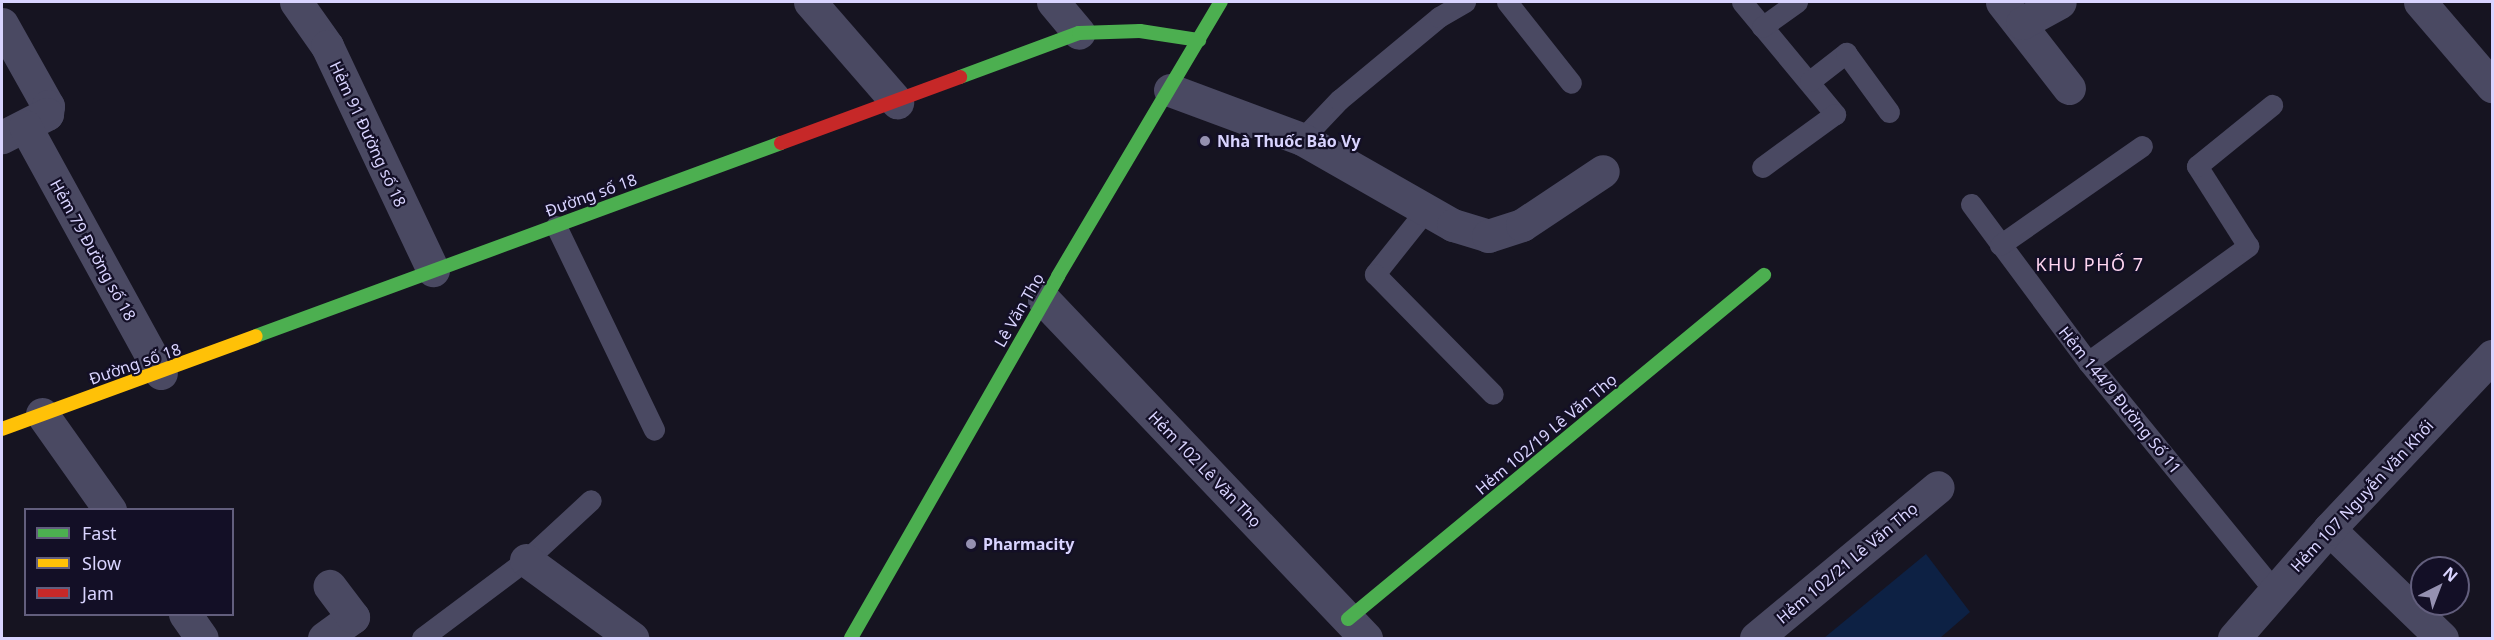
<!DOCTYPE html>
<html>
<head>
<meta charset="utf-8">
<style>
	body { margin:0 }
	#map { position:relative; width:2494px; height:640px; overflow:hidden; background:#161421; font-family:"Noto Sans",sans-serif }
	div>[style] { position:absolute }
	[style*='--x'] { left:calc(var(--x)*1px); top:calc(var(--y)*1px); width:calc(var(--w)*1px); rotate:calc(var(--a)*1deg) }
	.water>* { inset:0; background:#0d2144 }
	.lane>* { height:21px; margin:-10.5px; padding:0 10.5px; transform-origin:10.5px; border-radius:10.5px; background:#4a4962 }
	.street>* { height:33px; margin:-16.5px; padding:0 16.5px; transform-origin:16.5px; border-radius:16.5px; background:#4a4962 }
	.fast>* { height:14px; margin:-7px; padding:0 7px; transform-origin:7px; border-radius:7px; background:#4caf50 }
	.slow>* { height:14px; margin:-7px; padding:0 7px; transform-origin:7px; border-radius:7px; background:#ffc107 }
	.jam>* { height:14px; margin:-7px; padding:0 7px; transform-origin:7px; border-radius:7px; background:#c62828 }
	.dots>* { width:16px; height:16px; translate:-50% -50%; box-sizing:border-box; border:3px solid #130f26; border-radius:50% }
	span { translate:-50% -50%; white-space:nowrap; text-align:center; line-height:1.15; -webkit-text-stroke:4.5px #130f26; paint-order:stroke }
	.street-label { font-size:16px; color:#d9d4ff }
	.poi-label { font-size:16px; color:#d9d4ff; font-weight:700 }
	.left { translate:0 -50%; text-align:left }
	.neighbourhood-label { font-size:18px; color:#ffd6f0; letter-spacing:1.5px }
	.frame { position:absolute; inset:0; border:3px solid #d9d4ff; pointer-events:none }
	.legend { position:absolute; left:24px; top:508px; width:210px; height:108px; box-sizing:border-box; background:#130f26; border:2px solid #625e7d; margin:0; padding:8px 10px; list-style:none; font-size:18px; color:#d9d4ff }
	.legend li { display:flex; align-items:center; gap:12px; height:30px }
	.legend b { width:30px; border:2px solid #625e7d }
	.north { position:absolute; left:2410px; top:556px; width:60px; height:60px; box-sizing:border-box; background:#130f26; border:2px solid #625e7d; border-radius:50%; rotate:42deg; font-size:16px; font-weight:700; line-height:24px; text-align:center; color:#d9d4ff }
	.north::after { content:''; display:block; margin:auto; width:21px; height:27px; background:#9591b1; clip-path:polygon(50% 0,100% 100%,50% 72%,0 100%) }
</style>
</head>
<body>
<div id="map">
	<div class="water">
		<div style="clip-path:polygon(1926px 554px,1970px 612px,1940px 638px,1824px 638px)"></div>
	</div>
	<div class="lane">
		<div style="--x:1507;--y:2;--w:103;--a:51.7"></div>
		<div style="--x:1742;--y:2;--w:146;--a:50.3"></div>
		<div style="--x:1835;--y:114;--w:90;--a:144"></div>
		<div style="--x:1762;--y:27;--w:43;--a:-35.5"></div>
		<div style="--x:1810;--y:81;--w:46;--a:-37.9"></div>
		<div style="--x:1846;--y:53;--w:73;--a:53.9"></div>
		<div style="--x:1302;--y:139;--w:54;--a:-46.5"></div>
		<div style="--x:1339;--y:100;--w:130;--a:-39.7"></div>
		<div style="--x:1439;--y:17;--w:30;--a:-30"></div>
		<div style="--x:1971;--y:204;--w:197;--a:53.5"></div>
		<div style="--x:2088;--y:362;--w:296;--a:50.8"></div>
		<div style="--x:1426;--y:210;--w:82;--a:128.6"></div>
		<div style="--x:1375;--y:274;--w:168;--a:45.5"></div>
		<div style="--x:556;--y:226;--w:226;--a:64.3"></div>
		<div style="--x:2000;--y:245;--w:173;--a:-34.9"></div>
		<div style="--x:2088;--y:362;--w:198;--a:-35.9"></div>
		<div style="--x:2248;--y:246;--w:95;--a:-122.5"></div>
		<div style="--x:2197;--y:166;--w:97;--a:-39.1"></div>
		<div style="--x:422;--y:638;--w:130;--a:-36.9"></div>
		<div style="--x:526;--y:560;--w:88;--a:-42.7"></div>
	</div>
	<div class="street">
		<div style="--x:296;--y:2;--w:54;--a:54.8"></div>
		<div style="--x:327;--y:46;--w:248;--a:64.7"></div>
		<div style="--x:810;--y:2;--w:133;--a:49"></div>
		<div style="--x:1053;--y:2;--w:40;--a:50"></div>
		<div style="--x:2002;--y:2;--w:109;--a:52.1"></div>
		<div style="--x:2420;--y:2;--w:111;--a:49.4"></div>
		<div style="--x:2022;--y:23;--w:43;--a:-28.9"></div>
		<div style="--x:2;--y:24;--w:94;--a:60.7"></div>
		<div style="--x:48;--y:106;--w:8;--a:97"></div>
		<div style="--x:47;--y:114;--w:51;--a:152.9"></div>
		<div style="--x:1170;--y:90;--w:141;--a:20.4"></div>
		<div style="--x:1302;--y:139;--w:174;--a:29.7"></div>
		<div style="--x:1453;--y:225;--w:37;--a:17"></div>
		<div style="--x:1488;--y:236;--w:36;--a:-18"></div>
		<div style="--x:1522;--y:225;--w:97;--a:-33.7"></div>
		<div style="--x:25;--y:126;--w:282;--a:61.2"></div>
		<div style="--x:1044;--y:300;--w:467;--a:46.4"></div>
		<div style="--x:42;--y:414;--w:118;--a:54.7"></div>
		<div style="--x:2329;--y:529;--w:157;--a:44"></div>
		<div style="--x:526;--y:560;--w:132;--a:36.3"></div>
		<div style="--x:185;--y:614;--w:29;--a:55"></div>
		<div style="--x:324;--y:638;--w:36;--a:-36"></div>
		<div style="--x:353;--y:617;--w:39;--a:-127"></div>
		<div style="--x:1756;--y:638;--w:236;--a:-39.7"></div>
		<div style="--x:2234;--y:638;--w:145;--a:-48.9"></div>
		<div style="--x:2329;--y:529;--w:238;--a:-46.7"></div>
	</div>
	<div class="fast">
		<div style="--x:960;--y:77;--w:127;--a:-20.3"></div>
		<div style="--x:1079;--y:33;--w:61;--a:-1.9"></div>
		<div style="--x:1140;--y:31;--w:60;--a:8.7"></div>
		<div style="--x:256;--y:336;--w:559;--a:-20.18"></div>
		<div style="--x:1348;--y:619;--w:540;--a:-39.59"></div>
		<div style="--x:851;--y:638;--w:417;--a:-60.2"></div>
		<div style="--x:1058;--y:276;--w:319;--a:-59.3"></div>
	</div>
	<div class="slow">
		<div style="--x:2;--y:429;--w:270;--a:-20.1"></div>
	</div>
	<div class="jam">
		<div style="--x:781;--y:143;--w:191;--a:-20.2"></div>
	</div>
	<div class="dots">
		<div style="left:1205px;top:141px;background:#9591b1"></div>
		<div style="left:971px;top:544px;background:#9591b1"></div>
	</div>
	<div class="street-label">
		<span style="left:368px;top:134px;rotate:65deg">Hẻm 91 Đường số 18</span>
		<span style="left:591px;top:195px;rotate:-20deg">Đường số 18</span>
		<span style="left:93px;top:250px;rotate:61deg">Hẻm 79 Đường số 18</span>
		<span style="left:1019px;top:310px;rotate:-60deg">Lê Văn Thọ</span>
		<span style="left:135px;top:364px;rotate:-19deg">Đường số 18</span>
		<span style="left:2120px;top:400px;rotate:51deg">Hẻm 144/9 Đường Số 11</span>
		<span style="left:1546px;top:434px;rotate:-40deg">Hẻm 102/19 Lê Văn Thọ</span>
		<span style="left:1205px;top:469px;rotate:46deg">Hẻm 102 Lê Văn Thọ</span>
		<span style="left:2362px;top:496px;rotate:-47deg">Hẻm 107 Nguyễn Văn Khối</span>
		<span style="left:1847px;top:563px;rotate:-40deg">Hẻm 102/21 Lê Văn Thọ</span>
	</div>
	<div class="poi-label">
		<span class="left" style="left:1217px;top:141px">Nhà Thuốc Bảo Vy</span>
		<span class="left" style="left:983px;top:544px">Pharmacity</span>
	</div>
	<div class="neighbourhood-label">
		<span style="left:2090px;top:264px">KHU PHỐ 7</span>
	</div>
	<div class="frame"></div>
	<ul class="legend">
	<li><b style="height:8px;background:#4caf50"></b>Fast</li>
	<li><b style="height:8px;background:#ffc107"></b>Slow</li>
	<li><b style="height:8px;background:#c62828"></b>Jam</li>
	</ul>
	<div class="north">N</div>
</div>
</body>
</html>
